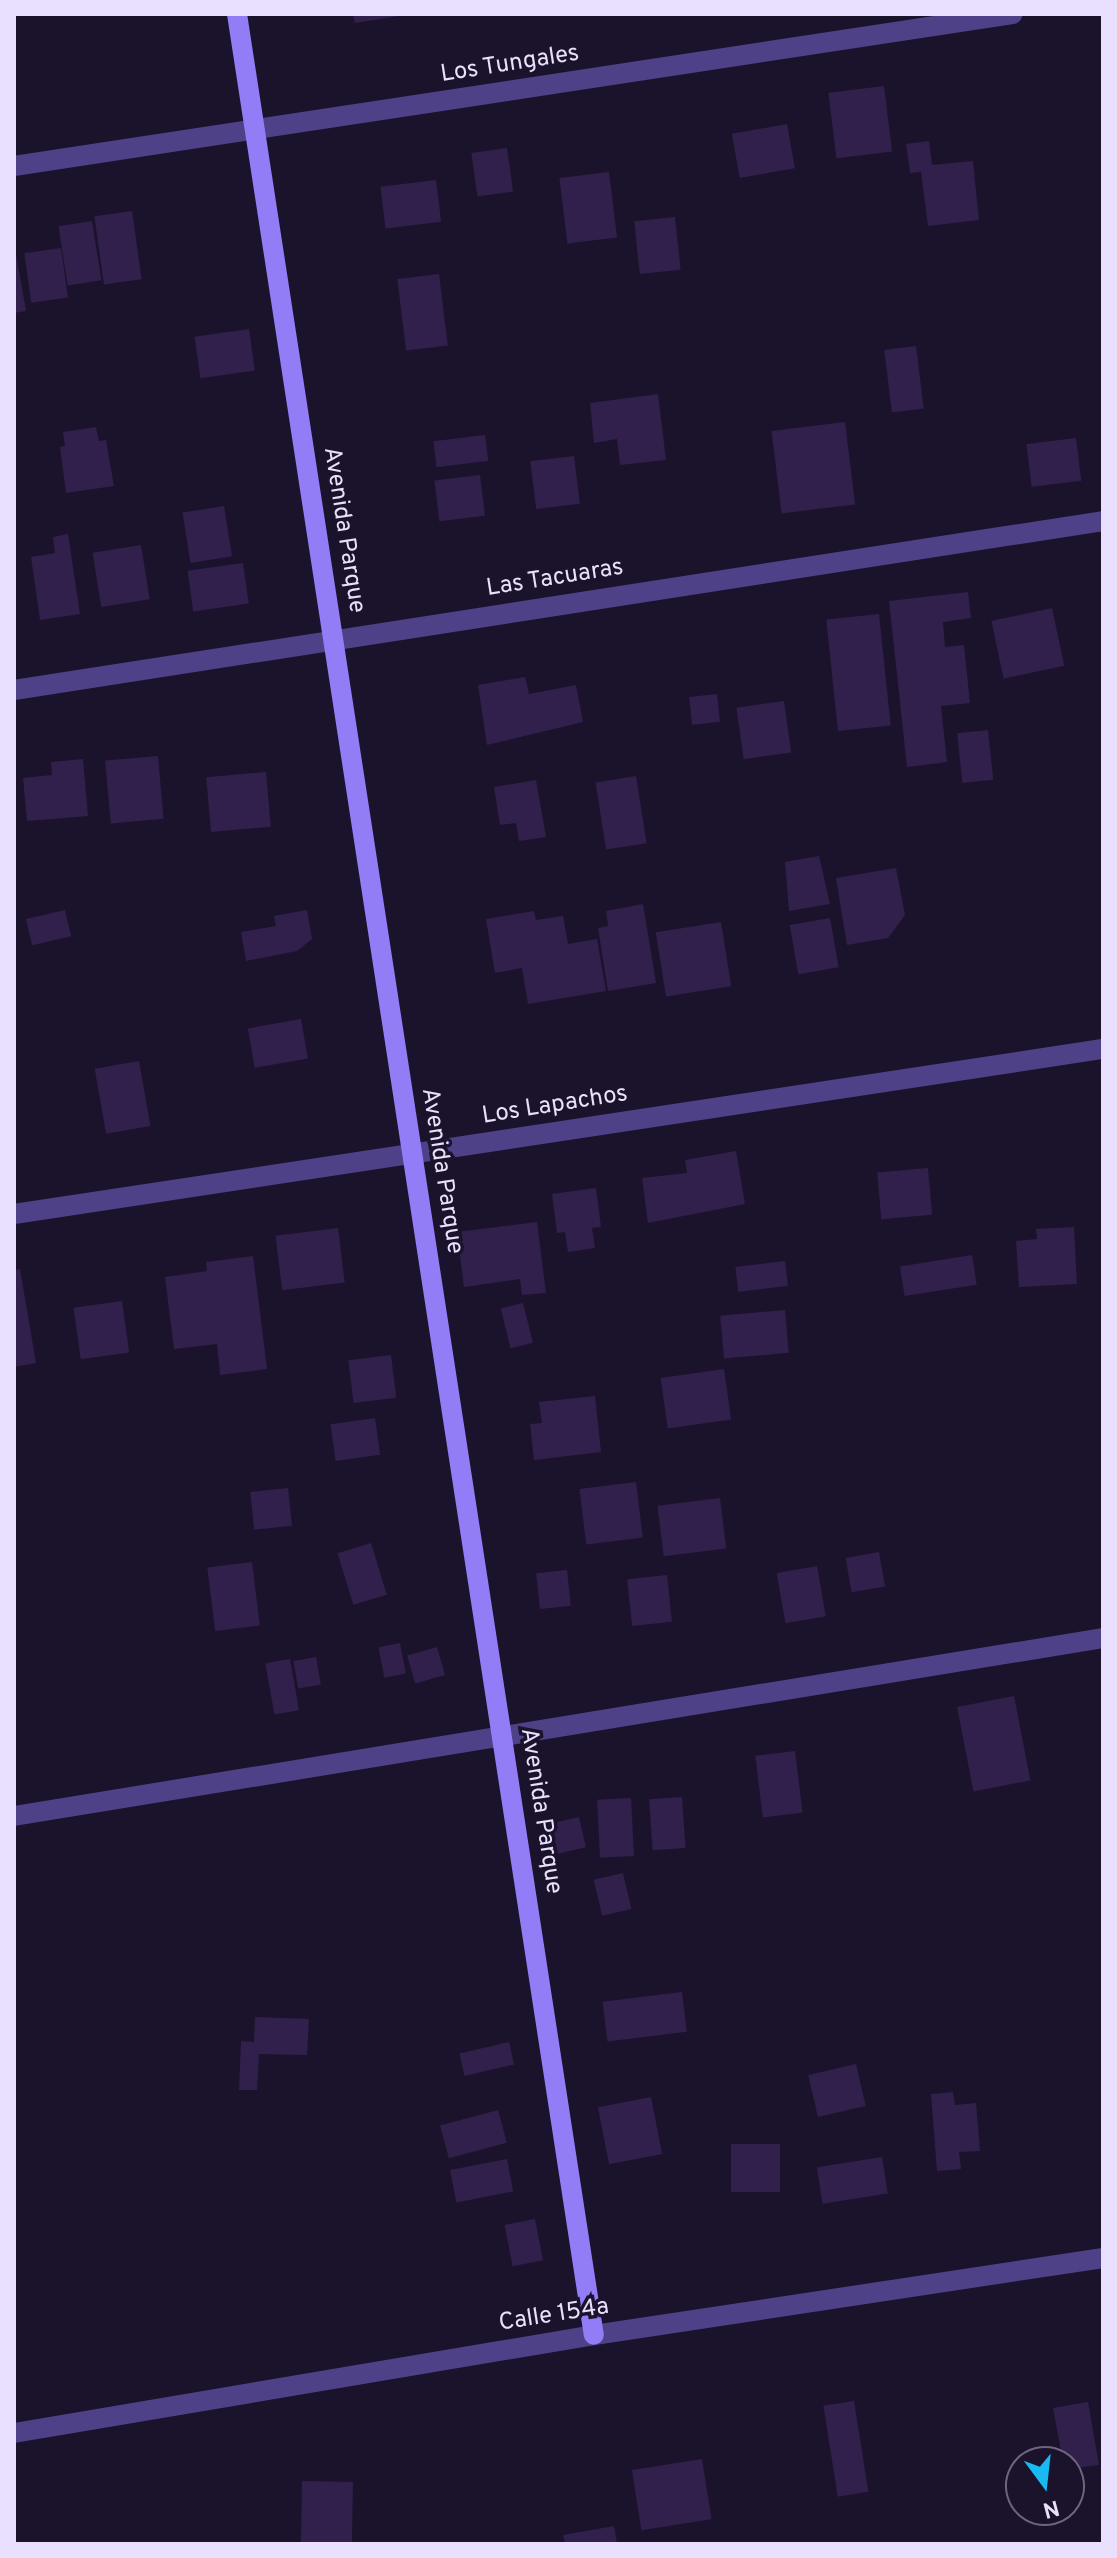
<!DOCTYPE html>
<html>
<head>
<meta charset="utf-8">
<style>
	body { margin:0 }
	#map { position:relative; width:1117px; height:2558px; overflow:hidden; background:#1b132c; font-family:Overpass,sans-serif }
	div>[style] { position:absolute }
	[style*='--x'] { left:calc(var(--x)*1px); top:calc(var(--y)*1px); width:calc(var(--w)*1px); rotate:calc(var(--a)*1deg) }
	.building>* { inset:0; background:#30204b; transform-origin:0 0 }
	.street>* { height:20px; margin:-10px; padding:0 10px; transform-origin:10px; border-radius:10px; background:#4f4188 }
	.secondary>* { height:20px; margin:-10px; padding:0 10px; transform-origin:10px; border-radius:10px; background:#927df7 }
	span { translate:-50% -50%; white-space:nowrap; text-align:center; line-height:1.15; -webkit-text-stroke:7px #1b132c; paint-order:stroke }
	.street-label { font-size:24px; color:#e8e0fd }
	.frame { position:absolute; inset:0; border:16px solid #e8e0fd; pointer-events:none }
	.north { position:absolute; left:1005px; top:2446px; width:80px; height:80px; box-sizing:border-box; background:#1b132c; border:2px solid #6d6580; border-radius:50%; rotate:165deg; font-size:22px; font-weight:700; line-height:32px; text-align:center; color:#e8e0fd }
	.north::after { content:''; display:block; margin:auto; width:28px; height:36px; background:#18baf1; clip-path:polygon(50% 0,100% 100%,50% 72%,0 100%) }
</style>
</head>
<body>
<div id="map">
	<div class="building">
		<div style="clip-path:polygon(353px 14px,399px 14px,399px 16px,355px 23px)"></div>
		<div style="left:884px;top:86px;width:66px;height:56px;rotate:83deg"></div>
		<div style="left:787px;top:124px;width:45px;height:56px;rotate:80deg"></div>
		<div style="clip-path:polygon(929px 141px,932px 165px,973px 161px,979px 220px,928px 226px,921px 172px,910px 173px,906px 144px)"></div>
		<div style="left:507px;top:148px;width:44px;height:36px;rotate:82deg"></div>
		<div style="left:609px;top:172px;width:66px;height:50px;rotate:83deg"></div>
		<div style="left:436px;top:180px;width:42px;height:56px;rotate:83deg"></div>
		<div style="left:132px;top:211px;width:69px;height:38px;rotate:82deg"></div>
		<div style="left:675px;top:217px;width:53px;height:41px;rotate:84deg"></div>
		<div style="left:92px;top:221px;width:60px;height:34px;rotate:81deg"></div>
		<div style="clip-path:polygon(14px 243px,26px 311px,14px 313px)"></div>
		<div style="left:61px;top:248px;width:50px;height:37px;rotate:82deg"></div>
		<div style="left:439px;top:274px;width:72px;height:42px;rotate:83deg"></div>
		<div style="left:249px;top:329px;width:42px;height:55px;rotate:82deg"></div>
		<div style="left:916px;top:346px;width:63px;height:32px;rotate:83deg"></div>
		<div style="clip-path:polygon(658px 394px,666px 460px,620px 465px,617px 439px,594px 443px,590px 403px)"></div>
		<div style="left:845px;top:422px;width:83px;height:74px;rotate:83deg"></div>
		<div style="clip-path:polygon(96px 427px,99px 441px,106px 440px,114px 486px,66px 493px,60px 447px,65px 446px,63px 432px)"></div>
		<div style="left:485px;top:435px;width:26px;height:52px;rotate:83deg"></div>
		<div style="left:1076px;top:438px;width:43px;height:50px;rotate:83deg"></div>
		<div style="left:574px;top:456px;width:48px;height:44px;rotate:83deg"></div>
		<div style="left:480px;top:475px;width:41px;height:46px;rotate:83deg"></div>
		<div style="left:224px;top:506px;width:51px;height:42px;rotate:81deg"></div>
		<div style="clip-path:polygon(68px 534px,80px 614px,40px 620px,31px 557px,55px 553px,53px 537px)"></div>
		<div style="left:141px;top:545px;width:55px;height:49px;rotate:81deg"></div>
		<div style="left:243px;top:563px;width:41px;height:56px;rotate:82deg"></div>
		<div style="clip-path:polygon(968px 592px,971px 618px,943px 622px,945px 647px,964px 645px,970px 703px,941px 706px,947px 762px,907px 767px,889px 601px)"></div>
		<div style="left:1052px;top:608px;width:59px;height:62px;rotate:78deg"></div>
		<div style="left:879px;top:614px;width:112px;height:53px;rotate:84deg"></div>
		<div style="clip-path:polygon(525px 677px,529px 694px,576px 685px,583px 722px,487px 745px,478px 685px)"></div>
		<div style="left:717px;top:694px;width:28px;height:28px;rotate:84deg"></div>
		<div style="left:784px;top:701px;width:52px;height:48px;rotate:82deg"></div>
		<div style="left:988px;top:730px;width:50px;height:31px;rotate:84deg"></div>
		<div style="left:158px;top:756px;width:63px;height:53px;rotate:85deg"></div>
		<div style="clip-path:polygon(83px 759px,88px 816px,27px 821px,23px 778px,52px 775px,51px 762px)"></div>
		<div style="left:266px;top:772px;width:55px;height:60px;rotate:85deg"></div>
		<div style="left:636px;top:776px;width:68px;height:41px;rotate:81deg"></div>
		<div style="clip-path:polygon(536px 780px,546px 837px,519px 841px,516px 823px,500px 825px,494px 787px)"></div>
		<div style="clip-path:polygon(819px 856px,830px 904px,789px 911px,785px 862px)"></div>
		<div style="clip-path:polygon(896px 868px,905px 915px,888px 938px,847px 945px,836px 878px)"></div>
		<div style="clip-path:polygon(643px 904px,656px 983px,608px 991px,598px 928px,608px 926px,606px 911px)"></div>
		<div style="left:65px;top:910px;width:27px;height:40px;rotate:77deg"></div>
		<div style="clip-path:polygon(307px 910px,312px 939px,297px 951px,246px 961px,241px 932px,276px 926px,274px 916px)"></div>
		<div style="clip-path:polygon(534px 911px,536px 920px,563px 916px,568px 944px,597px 939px,606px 991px,528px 1004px,522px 968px,495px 973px,486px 919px)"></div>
		<div style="left:830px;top:918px;width:50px;height:41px;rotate:80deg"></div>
		<div style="left:721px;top:922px;width:65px;height:66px;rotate:81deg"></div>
		<div style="left:301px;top:1019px;width:40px;height:54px;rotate:80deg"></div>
		<div style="left:139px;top:1061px;width:66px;height:45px;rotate:80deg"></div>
		<div style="clip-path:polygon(736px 1151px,745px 1204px,648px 1223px,642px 1178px,687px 1173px,685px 1160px)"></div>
		<div style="left:928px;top:1168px;width:47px;height:51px;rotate:85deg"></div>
		<div style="clip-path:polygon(596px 1188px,601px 1227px,592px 1228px,595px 1248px,568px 1252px,565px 1232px,557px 1233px,552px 1194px)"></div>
		<div style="clip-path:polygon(537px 1222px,546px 1293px,522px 1295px,520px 1279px,464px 1287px,457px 1232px)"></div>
		<div style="clip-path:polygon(1074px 1227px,1077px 1284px,1019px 1287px,1016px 1241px,1037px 1239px,1036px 1229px)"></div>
		<div style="left:338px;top:1228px;width:55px;height:63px;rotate:83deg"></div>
		<div style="left:972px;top:1255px;width:30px;height:73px;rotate:81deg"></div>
		<div style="clip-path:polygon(253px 1256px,267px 1369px,220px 1375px,217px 1344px,174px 1349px,165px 1277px,207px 1271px,206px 1262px)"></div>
		<div style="left:785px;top:1261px;width:25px;height:50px;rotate:83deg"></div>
		<div style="clip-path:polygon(20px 1269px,36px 1363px,14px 1367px,14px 1270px)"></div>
		<div style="left:122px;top:1301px;width:52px;height:49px;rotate:82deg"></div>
		<div style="left:523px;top:1303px;width:41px;height:23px;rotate:76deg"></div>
		<div style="left:785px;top:1310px;width:43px;height:65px;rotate:85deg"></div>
		<div style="left:391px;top:1355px;width:43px;height:43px;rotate:83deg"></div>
		<div style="left:724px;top:1369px;width:51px;height:64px;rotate:82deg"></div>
		<div style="clip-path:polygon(595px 1396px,601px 1452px,534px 1460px,530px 1424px,542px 1423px,539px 1402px)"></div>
		<div style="left:375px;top:1418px;width:37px;height:45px;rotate:82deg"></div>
		<div style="left:636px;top:1482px;width:56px;height:57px;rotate:83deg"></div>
		<div style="left:288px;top:1488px;width:38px;height:38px;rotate:84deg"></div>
		<div style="left:720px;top:1498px;width:51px;height:63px;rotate:83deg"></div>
		<div style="left:371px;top:1543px;width:54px;height:35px;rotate:73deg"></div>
		<div style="left:879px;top:1552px;width:35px;height:34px;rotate:80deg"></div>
		<div style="left:252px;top:1562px;width:64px;height:45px;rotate:83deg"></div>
		<div style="left:817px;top:1566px;width:51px;height:41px;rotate:80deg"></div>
		<div style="left:567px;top:1570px;width:36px;height:31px;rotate:84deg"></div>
		<div style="left:667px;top:1575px;width:47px;height:40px;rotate:84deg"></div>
		<div style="left:400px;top:1643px;width:31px;height:22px;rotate:79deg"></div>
		<div style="left:437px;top:1647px;width:29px;height:31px;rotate:74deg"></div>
		<div style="left:316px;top:1657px;width:28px;height:23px;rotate:80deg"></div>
		<div style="left:290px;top:1659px;width:52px;height:25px;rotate:80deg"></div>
		<div style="left:1014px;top:1696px;width:86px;height:58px;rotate:79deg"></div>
		<div style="left:795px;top:1751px;width:62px;height:40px;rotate:83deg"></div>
		<div style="left:682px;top:1797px;width:51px;height:33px;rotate:86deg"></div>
		<div style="left:631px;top:1798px;width:58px;height:34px;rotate:87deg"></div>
		<div style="left:579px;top:1817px;width:31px;height:29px;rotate:77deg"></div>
		<div style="left:623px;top:1873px;width:37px;height:30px;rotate:77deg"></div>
		<div style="left:682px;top:1992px;width:40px;height:80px;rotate:83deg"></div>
		<div style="clip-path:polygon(255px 2017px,309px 2019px,307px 2055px,259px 2054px,257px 2090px,239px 2090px,241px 2041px,254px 2042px)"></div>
		<div style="left:509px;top:2042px;width:23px;height:51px;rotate:77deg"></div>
		<div style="left:856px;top:2064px;width:43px;height:49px;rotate:77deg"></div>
		<div style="clip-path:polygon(953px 2092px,955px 2105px,976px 2103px,980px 2151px,959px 2152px,961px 2169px,937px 2171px,931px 2094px)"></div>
		<div style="left:651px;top:2097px;width:58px;height:54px;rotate:79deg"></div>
		<div style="left:498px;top:2110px;width:34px;height:60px;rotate:75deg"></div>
		<div style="left:731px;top:2144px;width:49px;height:48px"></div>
		<div style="left:882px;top:2157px;width:37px;height:66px;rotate:81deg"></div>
		<div style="left:507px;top:2159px;width:33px;height:58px;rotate:79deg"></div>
		<div style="left:535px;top:2219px;width:42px;height:31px;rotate:79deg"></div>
		<div style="left:854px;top:2401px;width:92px;height:31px;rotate:81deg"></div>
		<div style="clip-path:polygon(1088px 2402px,1099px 2465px,1069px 2469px,1069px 2462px,1063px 2462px,1053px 2408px)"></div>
		<div style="left:702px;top:2459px;width:61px;height:71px;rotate:81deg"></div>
		<div style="left:302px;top:2481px;width:51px;height:63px;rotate:1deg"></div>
		<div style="clip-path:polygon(614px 2526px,617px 2544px,565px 2544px,563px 2535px)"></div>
	</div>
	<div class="street">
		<div style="--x:14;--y:166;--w:1010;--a:-8.65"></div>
		<div style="--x:14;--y:690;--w:1102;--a:-8.82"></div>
		<div style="--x:14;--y:1214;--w:1101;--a:-8.62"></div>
		<div style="--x:14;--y:1816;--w:1103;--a:-9.28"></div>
		<div style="--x:14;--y:2433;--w:588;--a:-9.59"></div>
		<div style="--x:594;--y:2335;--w:515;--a:-8.6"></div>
	</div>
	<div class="secondary">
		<div style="--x:237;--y:14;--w:2348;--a:81.26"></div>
	</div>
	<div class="street-label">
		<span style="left:510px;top:65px;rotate:-9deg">Los Tungales</span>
		<span style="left:343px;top:530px;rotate:81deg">Avenida Parque</span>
		<span style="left:555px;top:579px;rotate:-9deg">Las Tacuaras</span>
		<span style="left:555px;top:1106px;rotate:-9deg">Los Lapachos</span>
		<span style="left:441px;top:1171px;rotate:81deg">Avenida Parque</span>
		<span style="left:540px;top:1811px;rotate:81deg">Avenida Parque</span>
		<span style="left:554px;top:2316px;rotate:-9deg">Calle 154a</span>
	</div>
	<div class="frame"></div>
	<div class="north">N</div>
</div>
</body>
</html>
